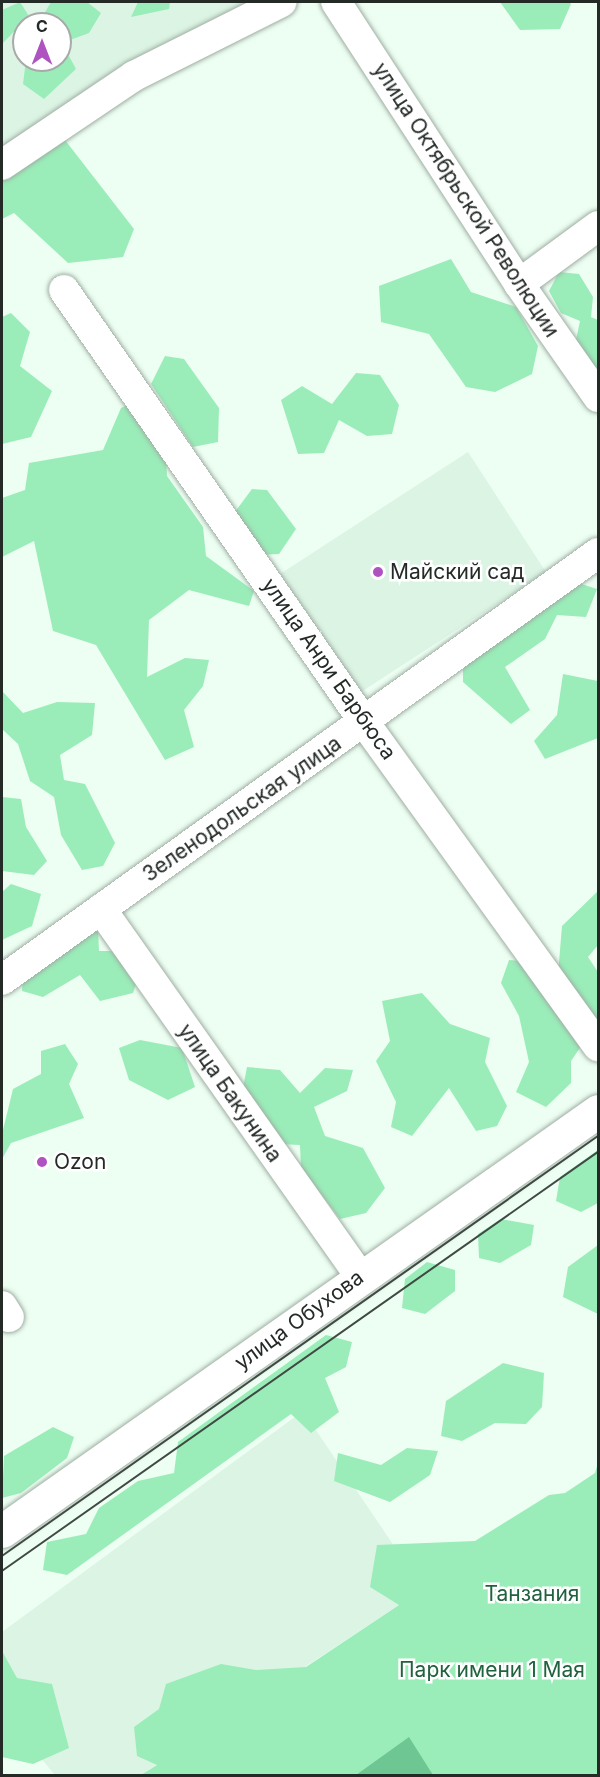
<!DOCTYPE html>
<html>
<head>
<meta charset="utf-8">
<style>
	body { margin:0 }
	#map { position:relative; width:600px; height:1777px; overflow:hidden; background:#edfef2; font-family:Inter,sans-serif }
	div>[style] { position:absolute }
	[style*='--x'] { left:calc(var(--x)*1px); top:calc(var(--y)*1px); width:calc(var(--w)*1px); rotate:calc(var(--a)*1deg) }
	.built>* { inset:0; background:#dcf4e4; transform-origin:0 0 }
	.green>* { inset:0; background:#9aedb9 }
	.water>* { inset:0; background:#6ec792 }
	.roads { filter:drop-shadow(0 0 2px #9eaea3) drop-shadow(0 0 2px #9eaea3) }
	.minor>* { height:30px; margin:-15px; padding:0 15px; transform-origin:15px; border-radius:15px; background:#fff }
	.tertiary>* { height:33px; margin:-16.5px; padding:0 16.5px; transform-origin:16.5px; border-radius:16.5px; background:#fff }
	.tram>* { height:1.5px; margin:-0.75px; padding:0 0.75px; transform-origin:0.75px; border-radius:0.75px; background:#414944 }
	.dots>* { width:16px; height:16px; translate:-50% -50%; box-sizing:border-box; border:3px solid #fff; border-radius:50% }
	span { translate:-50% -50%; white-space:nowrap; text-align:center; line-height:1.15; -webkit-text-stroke:5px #fff; paint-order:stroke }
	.street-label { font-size:21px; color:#242a26 }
	.poi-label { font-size:21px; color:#242a26 }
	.left { translate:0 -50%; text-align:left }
	.park-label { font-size:21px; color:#21623e }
	.frame { position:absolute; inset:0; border:3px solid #242a26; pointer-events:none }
	.north { position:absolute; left:12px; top:12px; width:60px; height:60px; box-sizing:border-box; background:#fff; border:2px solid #a7aaa8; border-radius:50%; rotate:0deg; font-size:16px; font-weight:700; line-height:24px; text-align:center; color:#242a26 }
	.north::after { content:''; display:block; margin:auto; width:21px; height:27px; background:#ae53bf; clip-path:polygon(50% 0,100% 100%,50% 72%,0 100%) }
</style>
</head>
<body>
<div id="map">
	<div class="built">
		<div style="clip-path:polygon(evenodd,2px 2px,258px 2px,2px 158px,2px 2px,24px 24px,60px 24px,60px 60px,24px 60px,24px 24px)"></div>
		<div style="left:468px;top:452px;width:143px;height:229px;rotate:57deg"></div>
		<div style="clip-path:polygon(303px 1411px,423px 1589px,141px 1775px,55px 1775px,2px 1712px,2px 1632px)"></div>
	</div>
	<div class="green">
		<div style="clip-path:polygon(20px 2px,29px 16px,2px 44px,2px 10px)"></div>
		<div style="clip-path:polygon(51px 2px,87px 2px,101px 13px,89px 33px,62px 43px,76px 69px,44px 99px,23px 84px,26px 60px,60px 60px,60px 24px,38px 24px)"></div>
		<div style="clip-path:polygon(138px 2px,170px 2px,169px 9px,131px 17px)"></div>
		<div style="clip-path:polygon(500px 2px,569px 2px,571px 4px,560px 29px,520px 30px)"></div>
		<div style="clip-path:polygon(65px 140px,134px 229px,123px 257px,68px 263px,14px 213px,2px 219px,2px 176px)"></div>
		<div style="clip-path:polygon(451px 259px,471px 292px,516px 307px,538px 346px,532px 374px,495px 392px,466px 387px,429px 334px,381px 322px,379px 286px)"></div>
		<div style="clip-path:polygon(559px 272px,579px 274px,593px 297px,591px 317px,598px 320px,598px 368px,593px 368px,576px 340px,580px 321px,561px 313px,549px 291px)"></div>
		<div style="clip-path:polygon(11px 313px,30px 332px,20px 366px,52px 391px,31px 437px,2px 444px,2px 317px)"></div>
		<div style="clip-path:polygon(165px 356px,184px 359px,219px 408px,218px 442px,193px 447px,151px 384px)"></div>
		<div style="clip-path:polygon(356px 373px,380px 375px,399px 405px,392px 434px,367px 436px,339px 420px,324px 453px,298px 454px,281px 400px,302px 386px,332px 404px)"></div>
		<div style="clip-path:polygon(136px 401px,165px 440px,167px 476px,203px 527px,206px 556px,254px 591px,249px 606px,189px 590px,149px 620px,147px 677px,185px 658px,209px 660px,203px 686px,184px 710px,194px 747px,165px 760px,96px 645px,53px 631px,34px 541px,2px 557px,2px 498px,25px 490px,29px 463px,103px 450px,121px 408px)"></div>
		<div style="clip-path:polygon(252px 489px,267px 490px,296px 529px,279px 554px,256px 555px,232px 516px)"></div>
		<div style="clip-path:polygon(569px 580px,597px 589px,586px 617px,557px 615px,545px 639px,505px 667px,530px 710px,511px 724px,463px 682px,463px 658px)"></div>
		<div style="clip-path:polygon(563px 674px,598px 681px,598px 738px,545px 759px,534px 741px,557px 715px)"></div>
		<div style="clip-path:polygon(2px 691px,23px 713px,57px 702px,95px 703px,92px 735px,60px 755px,64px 780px,85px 784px,115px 843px,103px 866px,82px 870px,61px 835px,54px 797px,30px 781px,18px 744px,2px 729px)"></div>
		<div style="clip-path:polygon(2px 797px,21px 799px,26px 827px,47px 861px,34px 875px,2px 871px)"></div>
		<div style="clip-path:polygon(11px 884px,41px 894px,32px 926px,2px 940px,2px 892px)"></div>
		<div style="clip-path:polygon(598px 891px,598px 945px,588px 957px,598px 972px,598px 1031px,558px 974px,562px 926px)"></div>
		<div style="clip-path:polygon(98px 929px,99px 951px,125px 951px,140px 972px,133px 993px,100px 1001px,80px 975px,43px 997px,22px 991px,23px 974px)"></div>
		<div style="clip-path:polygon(509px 960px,532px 962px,586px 1039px,571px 1061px,571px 1083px,546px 1107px,516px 1092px,529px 1062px,519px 1016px,501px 983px)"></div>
		<div style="clip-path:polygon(422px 993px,450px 1024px,490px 1038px,485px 1062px,507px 1106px,497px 1126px,476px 1131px,449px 1088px,412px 1136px,391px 1127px,396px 1102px,376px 1061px,390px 1041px,382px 1001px)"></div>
		<div style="clip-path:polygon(140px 1040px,182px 1048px,195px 1087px,168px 1100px,129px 1080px,119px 1048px)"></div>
		<div style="clip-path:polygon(65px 1044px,78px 1064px,69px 1084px,84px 1118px,11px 1143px,2px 1159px,2px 1134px,13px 1089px,41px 1074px,41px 1051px)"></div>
		<div style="clip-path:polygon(247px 1067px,280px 1070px,300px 1093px,325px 1068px,353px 1070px,347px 1091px,314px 1107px,325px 1136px,363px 1148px,385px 1188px,366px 1213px,340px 1219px,301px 1168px,300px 1145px,278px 1144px,242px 1093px)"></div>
		<div style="clip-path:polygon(598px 1150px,598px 1203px,581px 1212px,556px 1201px,560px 1177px)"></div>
		<div style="clip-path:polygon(501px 1219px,534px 1225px,531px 1245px,500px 1263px,479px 1258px,478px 1234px)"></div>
		<div style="clip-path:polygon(598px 1245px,598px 1314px,563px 1297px,568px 1267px)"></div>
		<div style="clip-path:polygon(427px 1262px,455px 1270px,455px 1291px,425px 1314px,402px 1308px,405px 1279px)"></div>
		<div style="clip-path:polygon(326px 1335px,352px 1342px,346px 1367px,325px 1378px,339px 1412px,311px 1433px,291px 1414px,67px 1575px,43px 1570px,47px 1542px,86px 1534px,99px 1508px,138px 1481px,174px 1473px,178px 1442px)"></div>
		<div style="clip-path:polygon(503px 1363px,544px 1373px,542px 1407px,526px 1424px,495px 1423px,462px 1441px,441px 1436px,446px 1401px)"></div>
		<div style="clip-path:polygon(53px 1427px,74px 1437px,67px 1458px,21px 1493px,2px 1498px,4px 1456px)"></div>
		<div style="clip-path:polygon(407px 1448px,438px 1451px,430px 1475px,390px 1502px,334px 1481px,338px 1453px,381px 1465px)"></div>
		<div style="clip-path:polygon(598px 1463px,598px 1775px,141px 1775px,157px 1765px,137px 1756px,134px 1727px,159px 1709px,166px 1684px,221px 1664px,256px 1670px,306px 1667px,399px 1605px,370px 1587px,377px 1545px,475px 1541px,549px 1495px,565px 1493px,595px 1473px)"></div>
		<div style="clip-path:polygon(2px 1651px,17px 1678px,52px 1684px,69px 1748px,33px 1764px,2px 1757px)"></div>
	</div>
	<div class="water">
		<div style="clip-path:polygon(409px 1737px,433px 1775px,356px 1775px)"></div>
	</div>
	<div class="roads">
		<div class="minor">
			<div style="--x:336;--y:2;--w:336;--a:57"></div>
			<div style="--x:519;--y:284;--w:138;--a:55"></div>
			<div style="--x:2;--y:165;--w:159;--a:-34"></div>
			<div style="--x:134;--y:76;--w:165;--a:-26.6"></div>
			<div style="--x:519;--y:284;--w:98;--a:-36.3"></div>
			<div style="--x:64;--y:290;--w:526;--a:55.22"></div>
			<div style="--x:364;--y:722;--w:400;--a:54.2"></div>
			<div style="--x:101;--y:909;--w:449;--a:54.8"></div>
			<div style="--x:2;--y:980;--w:733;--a:-35.62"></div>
			<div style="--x:2;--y:1306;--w:13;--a:58"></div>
		</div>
		<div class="tertiary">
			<div style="--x:2;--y:1531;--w:729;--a:-35.17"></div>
		</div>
	</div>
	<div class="tram">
		<div style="--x:2;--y:1556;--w:729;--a:-35.17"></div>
		<div style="--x:2;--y:1571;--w:729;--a:-35.11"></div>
	</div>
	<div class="dots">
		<div style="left:378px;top:572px;background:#ae53bf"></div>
		<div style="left:42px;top:1162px;background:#ae53bf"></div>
	</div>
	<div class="street-label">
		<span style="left:466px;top:200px;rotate:57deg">улица Октябрьской Революции</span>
		<span style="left:329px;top:669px;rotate:55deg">улица Анри Барбюса</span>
		<span style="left:242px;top:809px;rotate:-35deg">Зеленодольская улица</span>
		<span style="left:230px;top:1093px;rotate:55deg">улица Бакунина</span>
		<span style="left:299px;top:1320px;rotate:-36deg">улица Обухова</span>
	</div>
	<div class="poi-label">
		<span class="left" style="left:390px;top:572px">Майский сад</span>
		<span class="left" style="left:54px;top:1162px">Ozon</span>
	</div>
	<div class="park-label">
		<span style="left:532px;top:1594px">Танзания</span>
		<span style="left:492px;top:1670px">Парк имени 1 Мая</span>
	</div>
	<div class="frame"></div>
	<div class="north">С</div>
</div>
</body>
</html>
